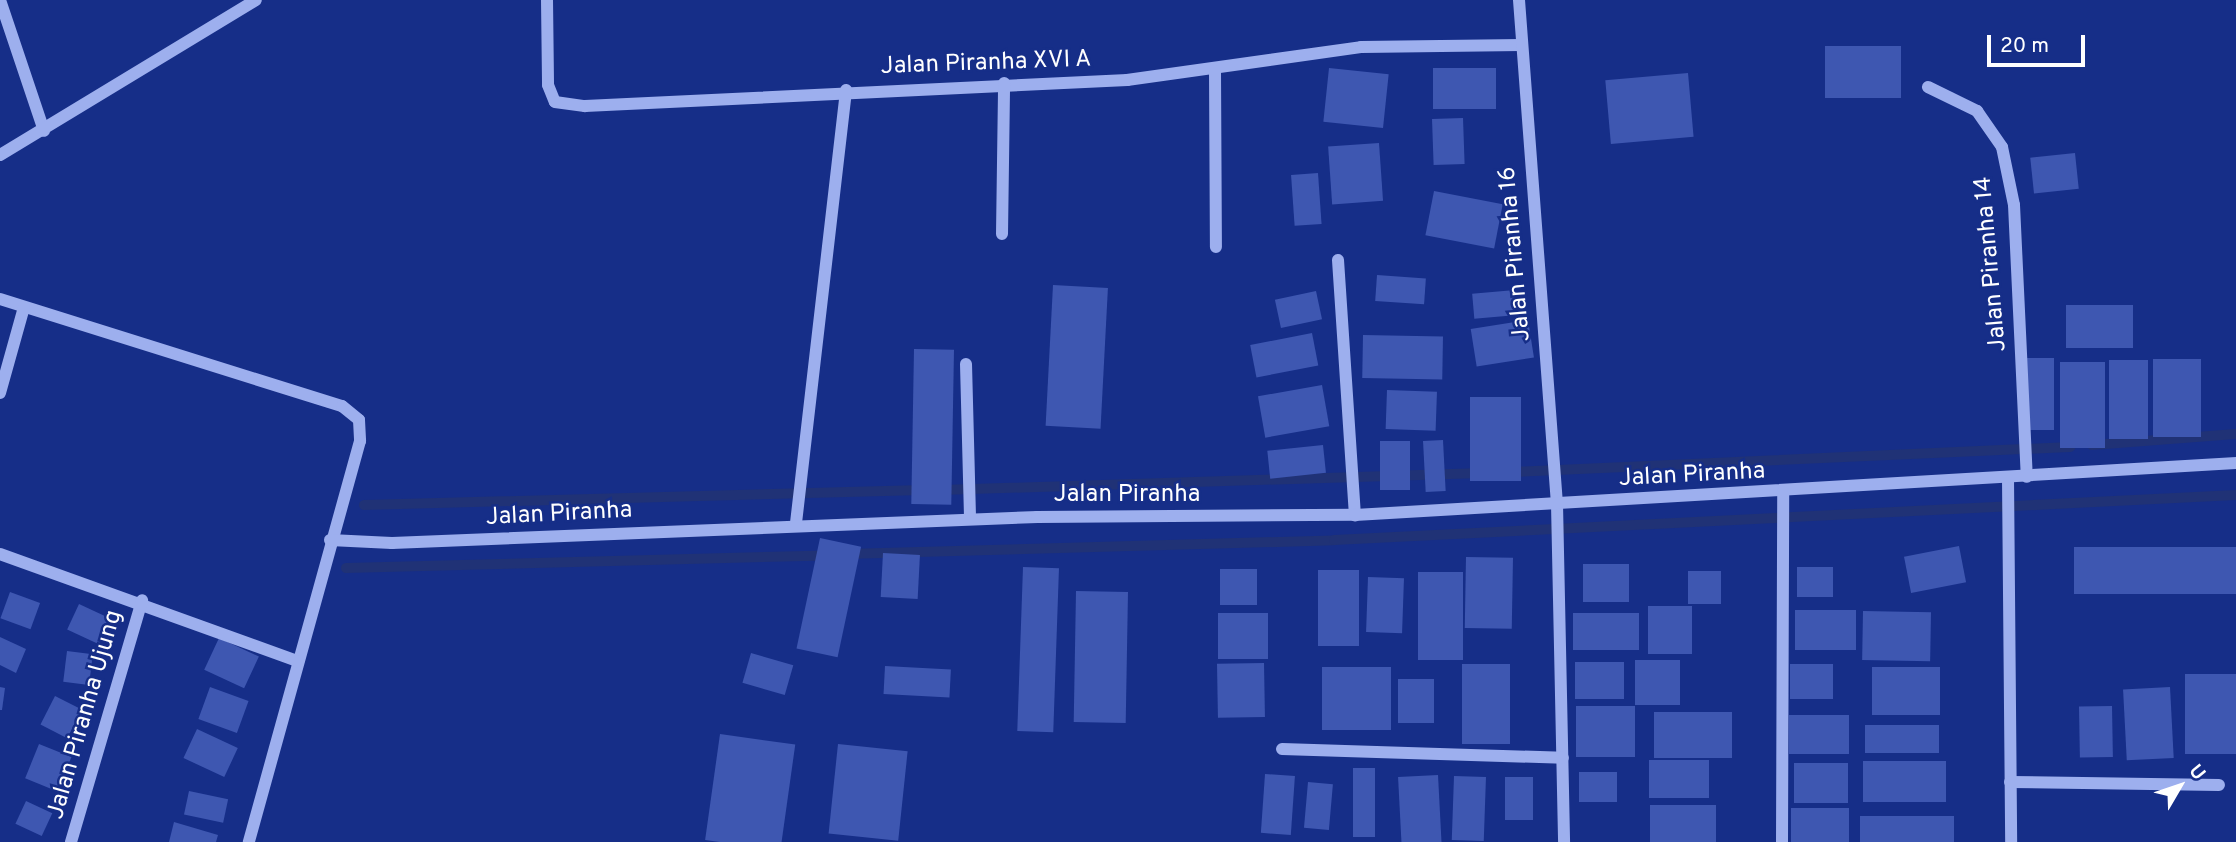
<!DOCTYPE html>
<html>
<head>
<meta charset="utf-8">
<style>
	body { margin:0 }
	#map { position:relative; width:2236px; height:842px; overflow:hidden; background:#162e88; font-family:Overpass,sans-serif }
	div>[style] { position:absolute }
	[style*='--x'] { left:calc(var(--x)*1px); top:calc(var(--y)*1px); width:calc(var(--w)*1px); rotate:calc(var(--a)*1deg) }
	.stream>* { height:10px; margin:-5px; padding:0 5px; transform-origin:5px; border-radius:5px; background:#203276 }
	.building>* { inset:0; background:#3e57b1; transform-origin:0 0 }
	.minor>* { height:12px; margin:-6px; padding:0 6px; transform-origin:6px; border-radius:6px; background:#9dafee }
	span { translate:-50% -50%; white-space:nowrap; text-align:center; line-height:1.15; -webkit-text-stroke:5px #162e88; paint-order:stroke }
	.street-label { font-size:24px; color:#fff }
	.north { position:absolute; left:2145px; top:751px; width:70px; height:70px; -webkit-text-stroke:5px #162e88; paint-order:stroke; rotate:51deg; font-size:19px; font-weight:700; line-height:28px; text-align:center; color:#fff }
	.north::after { content:''; display:block; margin:auto; width:24px; height:32px; background:#fff; clip-path:polygon(50% 0,100% 100%,50% 72%,0 100%) }
	.scale { position:absolute; left:1987px; top:35px; width:98px; height:32px; box-sizing:border-box; border:4px solid #fff; border-top:0; padding-left:9px; font-size:21px; line-height:24px; white-space:nowrap; color:#fff; -webkit-text-stroke:5px #162e88; paint-order:stroke }
</style>
</head>
<body>
<div id="map">
	<div class="stream">
		<div style="--x:2092;--y:445;--w:144;--a:-4.4"></div>
		<div style="--x:1512;--y:472;--w:559;--a:-2.57"></div>
		<div style="--x:941;--y:490;--w:542;--a:-1.8"></div>
		<div style="--x:364;--y:505;--w:559;--a:-1.54"></div>
		<div style="--x:846;--y:554;--w:488;--a:-1.6"></div>
		<div style="--x:1334;--y:540;--w:903;--a:-2.86"></div>
		<div style="--x:346;--y:568;--w:482;--a:-1.5"></div>
	</div>
	<div class="building">
		<div style="left:1901px;top:46px;width:52px;height:76px;rotate:90deg"></div>
		<div style="left:1329px;top:68px;width:60px;height:54px;rotate:6deg"></div>
		<div style="left:1496px;top:68px;width:41px;height:63px;rotate:90deg"></div>
		<div style="left:1688px;top:73px;width:64px;height:83px;rotate:85deg"></div>
		<div style="left:1463px;top:118px;width:46px;height:31px;rotate:88deg"></div>
		<div style="left:1379px;top:143px;width:58px;height:51px;rotate:86deg"></div>
		<div style="left:2075px;top:153px;width:36px;height:45px;rotate:84deg"></div>
		<div style="left:1318px;top:173px;width:51px;height:27px;rotate:86deg"></div>
		<div style="left:1434px;top:191px;width:70px;height:45px;rotate:11deg"></div>
		<div style="left:1377px;top:275px;width:49px;height:26px;rotate:4deg"></div>
		<div style="left:1053px;top:285px;width:55px;height:141px;rotate:3deg"></div>
		<div style="left:1515px;top:290px;width:25px;height:43px;rotate:85deg"></div>
		<div style="left:1316px;top:291px;width:29px;height:42px;rotate:78deg"></div>
		<div style="left:2066px;top:305px;width:67px;height:43px"></div>
		<div style="left:1528px;top:320px;width:38px;height:58px;rotate:81deg"></div>
		<div style="left:1312px;top:333px;width:33px;height:63px;rotate:79deg"></div>
		<div style="left:1363px;top:335px;width:80px;height:43px;rotate:1deg"></div>
		<div style="left:914px;top:349px;width:40px;height:155px;rotate:1deg"></div>
		<div style="left:2026px;top:358px;width:28px;height:72px"></div>
		<div style="left:2153px;top:359px;width:48px;height:78px"></div>
		<div style="left:2109px;top:360px;width:39px;height:79px"></div>
		<div style="left:2060px;top:362px;width:45px;height:86px"></div>
		<div style="left:1322px;top:385px;width:42px;height:65px;rotate:80deg"></div>
		<div style="left:1387px;top:390px;width:50px;height:39px;rotate:2deg"></div>
		<div style="left:1470px;top:397px;width:51px;height:84px"></div>
		<div style="left:1443px;top:440px;width:51px;height:20px;rotate:87deg"></div>
		<div style="left:1380px;top:441px;width:30px;height:49px"></div>
		<div style="left:1323px;top:445px;width:28px;height:56px;rotate:84deg"></div>
		<div style="left:820px;top:538px;width:42px;height:113px;rotate:12deg"></div>
		<div style="left:1959px;top:546px;width:37px;height:56px;rotate:79deg"></div>
		<div style="left:2236px;top:547px;width:47px;height:162px;rotate:90deg"></div>
		<div style="left:883px;top:553px;width:37px;height:44px;rotate:3deg"></div>
		<div style="left:1466px;top:557px;width:47px;height:71px;rotate:1deg"></div>
		<div style="left:1583px;top:564px;width:46px;height:38px"></div>
		<div style="left:1023px;top:567px;width:36px;height:164px;rotate:2deg"></div>
		<div style="left:1797px;top:567px;width:36px;height:30px"></div>
		<div style="left:1220px;top:569px;width:37px;height:36px"></div>
		<div style="left:1359px;top:570px;width:76px;height:41px;rotate:90deg"></div>
		<div style="left:1688px;top:571px;width:33px;height:33px"></div>
		<div style="left:1418px;top:572px;width:45px;height:88px"></div>
		<div style="left:1368px;top:577px;width:36px;height:55px;rotate:2deg"></div>
		<div style="left:1076px;top:591px;width:52px;height:131px;rotate:1deg"></div>
		<div style="left:10px;top:592px;width:32px;height:28px;rotate:20deg"></div>
		<div style="left:79px;top:604px;width:35px;height:28px;rotate:25deg"></div>
		<div style="left:1648px;top:606px;width:44px;height:48px"></div>
		<div style="left:1795px;top:610px;width:61px;height:40px"></div>
		<div style="left:1863px;top:611px;width:68px;height:49px;rotate:1deg"></div>
		<div style="left:1218px;top:613px;width:50px;height:46px"></div>
		<div style="left:1573px;top:613px;width:66px;height:37px"></div>
		<div style="clip-path:polygon(0 637px,26px 649px,16px 673px,0 665px)"></div>
		<div style="left:219px;top:638px;width:44px;height:35px;rotate:25deg"></div>
		<div style="left:67px;top:651px;width:26px;height:31px;rotate:7deg"></div>
		<div style="left:751px;top:653px;width:44px;height:31px;rotate:16deg"></div>
		<div style="left:1635px;top:660px;width:45px;height:45px"></div>
		<div style="left:1575px;top:662px;width:49px;height:37px"></div>
		<div style="left:1264px;top:663px;width:54px;height:47px;rotate:89deg"></div>
		<div style="left:1462px;top:664px;width:48px;height:80px"></div>
		<div style="left:1790px;top:664px;width:43px;height:35px"></div>
		<div style="left:885px;top:666px;width:66px;height:28px;rotate:3deg"></div>
		<div style="left:1322px;top:667px;width:69px;height:63px"></div>
		<div style="left:1872px;top:667px;width:68px;height:48px"></div>
		<div style="left:2236px;top:674px;width:80px;height:51px;rotate:90deg"></div>
		<div style="left:1398px;top:679px;width:36px;height:44px"></div>
		<div style="clip-path:polygon(0 687px,5px 688px,2px 710px,0 710px)"></div>
		<div style="left:210px;top:687px;width:41px;height:34px;rotate:20deg"></div>
		<div style="left:2170px;top:687px;width:71px;height:47px;rotate:87deg"></div>
		<div style="left:55px;top:696px;width:30px;height:32px;rotate:27deg"></div>
		<div style="left:1576px;top:706px;width:59px;height:51px"></div>
		<div style="left:2112px;top:706px;width:51px;height:33px;rotate:89deg"></div>
		<div style="left:1654px;top:712px;width:78px;height:46px"></div>
		<div style="left:1789px;top:715px;width:60px;height:39px"></div>
		<div style="left:1865px;top:725px;width:74px;height:28px"></div>
		<div style="left:197px;top:729px;width:45px;height:32px;rotate:25deg"></div>
		<div style="left:720px;top:734px;width:76px;height:107px;rotate:8deg"></div>
		<div style="left:39px;top:744px;width:35px;height:37px;rotate:22deg"></div>
		<div style="left:838px;top:744px;width:70px;height:90px;rotate:6deg"></div>
		<div style="left:1649px;top:760px;width:60px;height:38px"></div>
		<div style="left:1863px;top:761px;width:83px;height:41px"></div>
		<div style="left:1794px;top:763px;width:54px;height:40px"></div>
		<div style="left:1353px;top:768px;width:22px;height:69px"></div>
		<div style="left:1579px;top:772px;width:38px;height:30px"></div>
		<div style="left:1265px;top:774px;width:30px;height:59px;rotate:4deg"></div>
		<div style="left:1438px;top:775px;width:67px;height:40px;rotate:87deg"></div>
		<div style="left:1454px;top:776px;width:32px;height:64px;rotate:2deg"></div>
		<div style="left:1505px;top:777px;width:28px;height:43px"></div>
		<div style="left:1308px;top:782px;width:25px;height:46px;rotate:5deg"></div>
		<div style="left:189px;top:791px;width:40px;height:24px;rotate:12deg"></div>
		<div style="left:26px;top:801px;width:29px;height:25px;rotate:25deg"></div>
		<div style="left:1650px;top:805px;width:66px;height:37px"></div>
		<div style="left:1791px;top:808px;width:58px;height:34px"></div>
		<div style="left:1860px;top:816px;width:94px;height:26px"></div>
		<div style="clip-path:polygon(174px 822px,218px 835px,216px 842px,169px 842px)"></div>
	</div>
	<div class="minor">
		<div style="--x:0;--y:0;--w:138;--a:71.4"></div>
		<div style="--x:547;--y:0;--w:85;--a:89.3"></div>
		<div style="--x:548;--y:85;--w:18;--a:68"></div>
		<div style="--x:555;--y:102;--w:30;--a:8"></div>
		<div style="--x:585;--y:106;--w:543;--a:-2.75"></div>
		<div style="--x:1127;--y:80;--w:236;--a:-8"></div>
		<div style="--x:1361;--y:47;--w:160;--a:-0.7"></div>
		<div style="--x:1519;--y:0;--w:505;--a:85.69"></div>
		<div style="--x:1557;--y:504;--w:338;--a:88.8"></div>
		<div style="--x:1215;--y:71;--w:176;--a:89.7"></div>
		<div style="--x:1928;--y:87;--w:55;--a:26.1"></div>
		<div style="--x:1977;--y:111;--w:44;--a:55.2"></div>
		<div style="--x:2002;--y:147;--w:59;--a:78.3"></div>
		<div style="--x:2014;--y:205;--w:272;--a:87.3"></div>
		<div style="--x:0;--y:155;--w:299;--a:-31.2"></div>
		<div style="--x:1002;--y:234;--w:151;--a:-89.2"></div>
		<div style="--x:1338;--y:260;--w:256;--a:86.2"></div>
		<div style="--x:0;--y:299;--w:358;--a:17.4"></div>
		<div style="--x:342;--y:406;--w:22;--a:39"></div>
		<div style="--x:359;--y:420;--w:21;--a:87"></div>
		<div style="--x:360;--y:441;--w:416;--a:105.5"></div>
		<div style="--x:966;--y:364;--w:155;--a:88.5"></div>
		<div style="--x:0;--y:393;--w:89;--a:-74.4"></div>
		<div style="--x:2008;--y:478;--w:364;--a:89.5"></div>
		<div style="--x:796;--y:523;--w:436;--a:-83.4"></div>
		<div style="--x:330;--y:540;--w:62;--a:2.8"></div>
		<div style="--x:392;--y:543;--w:646;--a:-2.31"></div>
		<div style="--x:1037;--y:517;--w:318;--a:-0.4"></div>
		<div style="--x:1355;--y:515;--w:883;--a:-3.38"></div>
		<div style="--x:0;--y:554;--w:317;--a:19.8"></div>
		<div style="--x:1282;--y:749;--w:281;--a:1.8"></div>
		<div style="--x:2010;--y:782;--w:209;--a:0.8"></div>
		<div style="--x:71;--y:842;--w:252;--a:-73.6"></div>
		<div style="--x:1782;--y:842;--w:350;--a:-89.8"></div>
	</div>
	<div class="street-label">
		<span style="left:986px;top:64px;rotate:-2deg">Jalan Piranha XVI A</span>
		<span style="left:1516px;top:254px;rotate:-95deg">Jalan Piranha 16</span>
		<span style="left:1992px;top:264px;rotate:-95deg">Jalan Piranha 14</span>
		<span style="left:1692px;top:476px;rotate:-3deg">Jalan Piranha</span>
		<span style="left:1127px;top:496px">Jalan Piranha</span>
		<span style="left:559px;top:515px;rotate:-3deg">Jalan Piranha</span>
		<span style="left:86px;top:715px;rotate:-74deg">Jalan Piranha Ujung</span>
	</div>
	<div class="north">U</div>
	<div class="scale">20 m</div>
</div>
</body>
</html>
